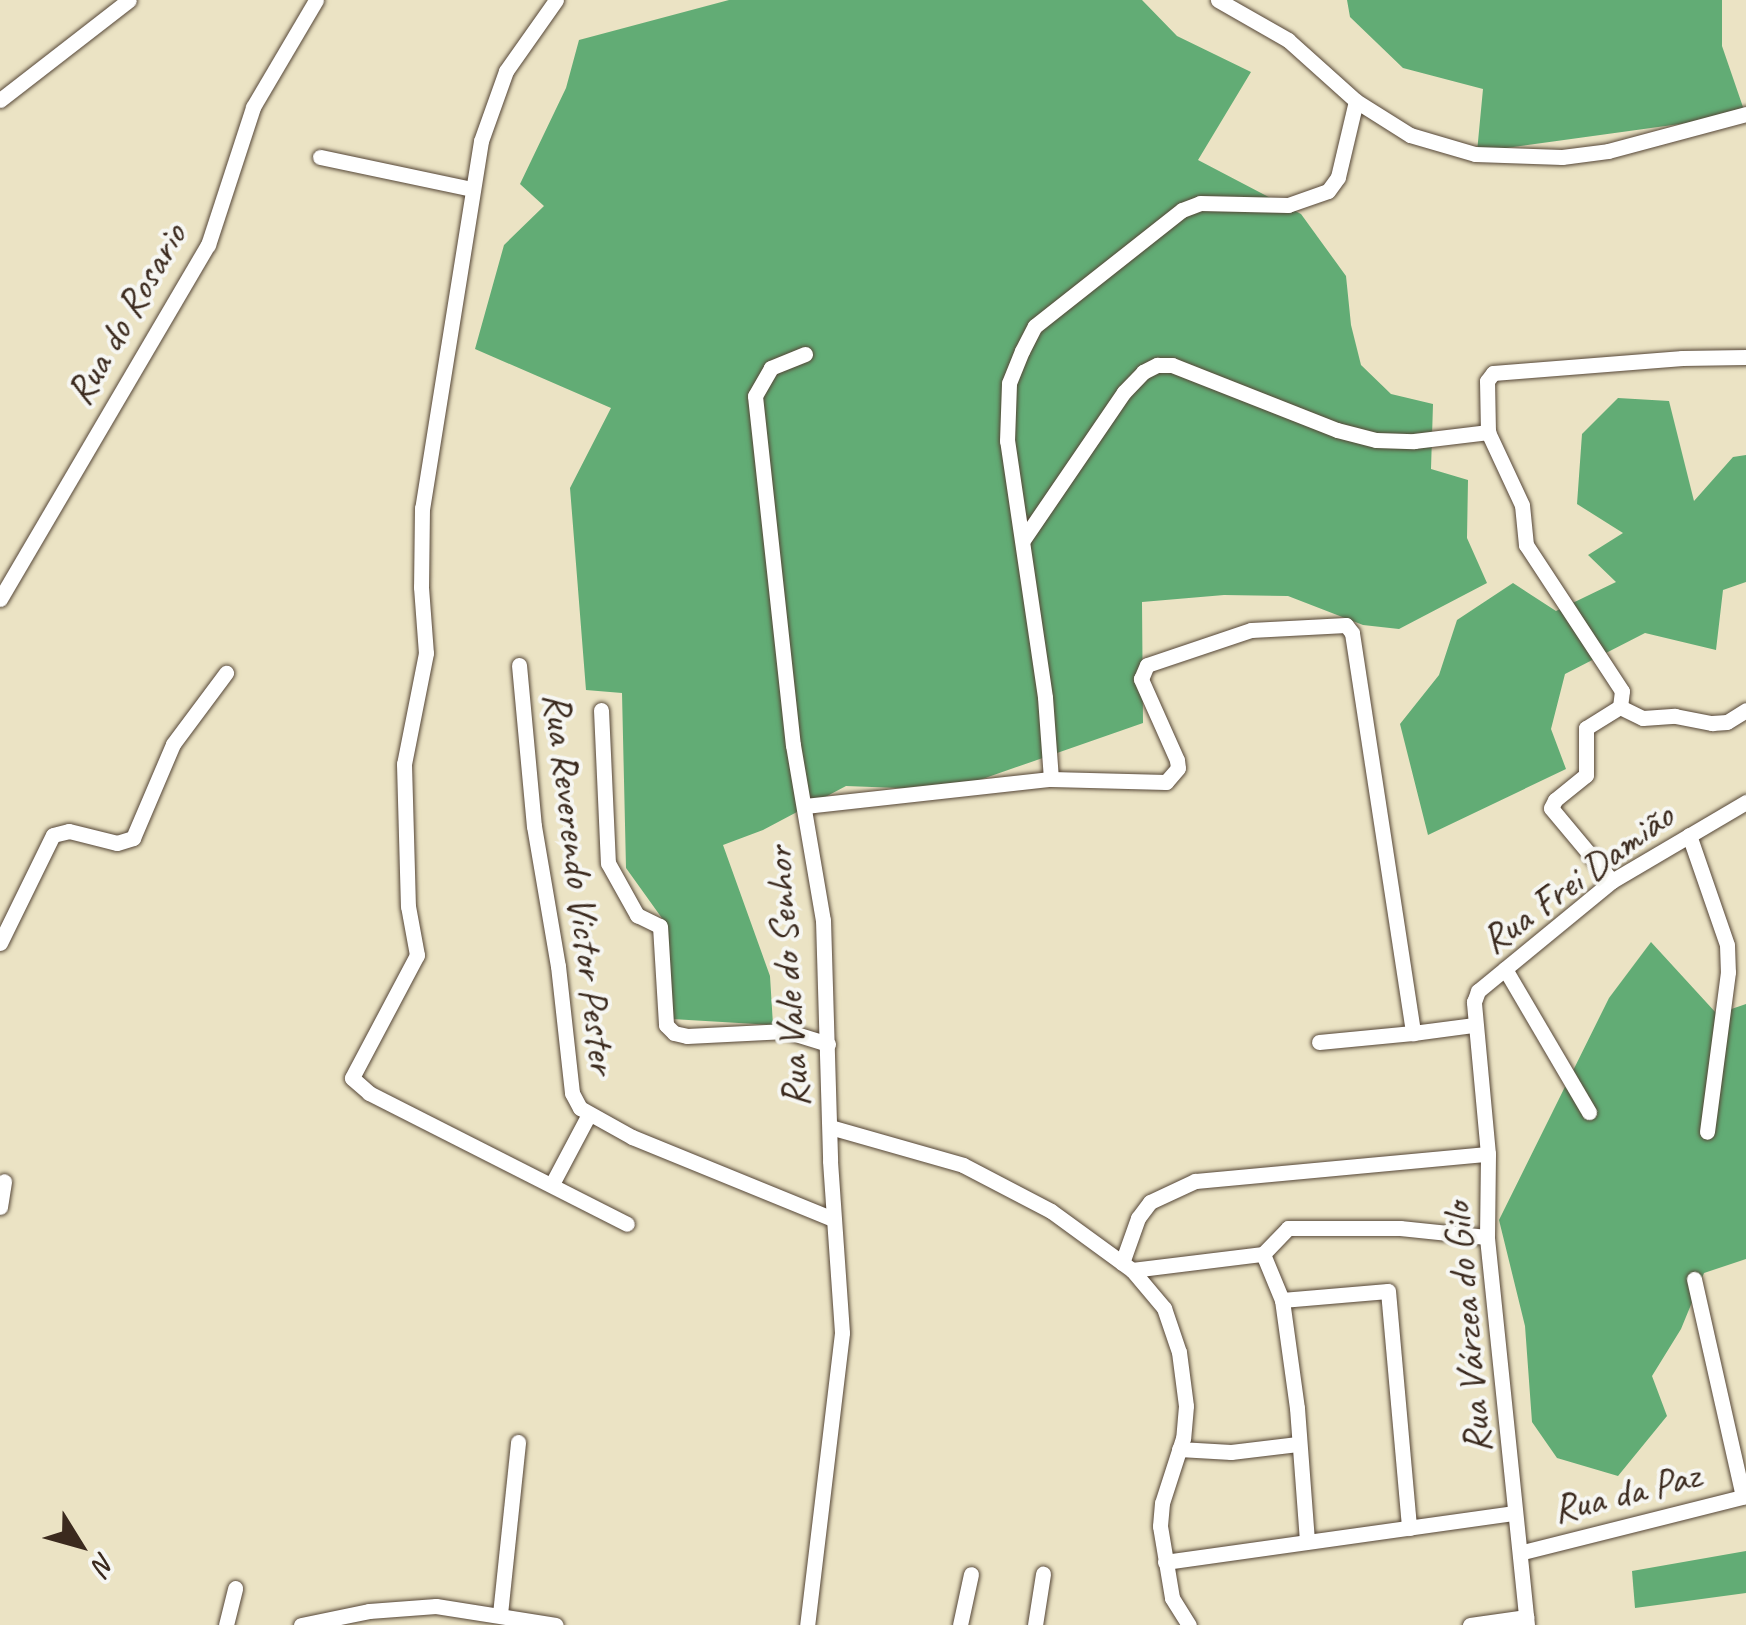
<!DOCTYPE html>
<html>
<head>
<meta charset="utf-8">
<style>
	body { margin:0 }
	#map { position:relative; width:1746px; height:1625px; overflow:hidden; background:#ebe3c4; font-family:Caveat,sans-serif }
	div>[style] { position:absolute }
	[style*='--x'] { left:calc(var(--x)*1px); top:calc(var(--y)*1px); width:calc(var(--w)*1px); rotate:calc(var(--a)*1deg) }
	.forest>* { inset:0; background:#62ac75 }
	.roads { filter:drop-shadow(0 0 2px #554637) drop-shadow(0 0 2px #554637) }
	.street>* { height:15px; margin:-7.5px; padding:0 7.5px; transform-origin:7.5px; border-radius:7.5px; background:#fff }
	span { translate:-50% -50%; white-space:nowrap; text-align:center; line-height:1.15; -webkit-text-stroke:8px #f6f6f2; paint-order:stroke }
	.street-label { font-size:40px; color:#3b2a1e }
	.north { position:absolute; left:30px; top:1495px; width:100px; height:100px; -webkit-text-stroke:8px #f6f6f2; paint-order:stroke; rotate:127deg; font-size:28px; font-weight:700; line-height:40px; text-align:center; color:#3b2a1e }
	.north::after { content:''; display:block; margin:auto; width:35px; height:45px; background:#3b2a1e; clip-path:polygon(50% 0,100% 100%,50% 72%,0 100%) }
</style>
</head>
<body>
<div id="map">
	<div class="forest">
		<div style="clip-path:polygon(729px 0,1142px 0,1177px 36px,1251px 72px,1198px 160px,1301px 214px,1346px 276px,1351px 325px,1361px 365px,1391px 394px,1433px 404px,1431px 469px,1468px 480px,1467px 538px,1487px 583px,1399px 629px,1363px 625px,1288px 596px,1224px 595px,1142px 602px,1143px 723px,951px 790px,846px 786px,763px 830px,723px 845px,770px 976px,773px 1025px,672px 1019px,664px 921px,626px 868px,622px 693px,586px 690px,570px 488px,611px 408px,475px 349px,504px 245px,544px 206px,520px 184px,566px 88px,579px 40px)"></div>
		<div style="clip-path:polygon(1347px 0,1722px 0,1722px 46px,1744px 110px,1709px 120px,1477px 152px,1483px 89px,1403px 68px,1350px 17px)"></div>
		<div style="clip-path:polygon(1618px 398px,1669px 401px,1694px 501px,1733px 457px,1746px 455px,1746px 582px,1723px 590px,1716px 650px,1645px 633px,1565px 674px,1551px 729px,1566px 769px,1428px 835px,1400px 724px,1439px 675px,1457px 620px,1513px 583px,1556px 611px,1616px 582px,1588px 555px,1623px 533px,1577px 504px,1582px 434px)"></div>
		<div style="clip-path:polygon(1651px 942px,1717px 1014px,1746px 1004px,1746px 1259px,1704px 1273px,1681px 1329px,1652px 1376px,1667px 1416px,1618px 1476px,1557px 1458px,1532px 1422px,1525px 1326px,1499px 1220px,1609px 998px)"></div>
		<div style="clip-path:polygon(1746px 1551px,1746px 1593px,1635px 1608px,1632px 1571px)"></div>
	</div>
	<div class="roads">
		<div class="street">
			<div style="--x:556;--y:0;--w:87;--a:125.2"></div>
			<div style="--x:506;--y:71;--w:74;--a:109.7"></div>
			<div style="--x:481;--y:141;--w:372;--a:99.1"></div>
			<div style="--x:422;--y:508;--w:79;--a:90.7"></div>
			<div style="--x:421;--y:587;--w:66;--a:85.7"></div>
			<div style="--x:426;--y:653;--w:113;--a:101.2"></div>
			<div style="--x:404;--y:764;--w:142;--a:88.4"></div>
			<div style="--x:408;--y:906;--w:50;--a:79.6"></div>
			<div style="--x:417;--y:955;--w:139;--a:117.9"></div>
			<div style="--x:352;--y:1078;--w:23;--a:41"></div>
			<div style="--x:369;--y:1093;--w:289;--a:26.9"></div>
			<div style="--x:1218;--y:0;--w:81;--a:29.7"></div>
			<div style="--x:1288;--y:40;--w:91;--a:41.9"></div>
			<div style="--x:1356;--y:101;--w:64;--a:32.2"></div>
			<div style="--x:1410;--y:135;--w:68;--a:16.3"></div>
			<div style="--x:1475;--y:154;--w:87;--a:2"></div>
			<div style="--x:1562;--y:157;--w:46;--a:-7.4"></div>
			<div style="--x:1608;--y:151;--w:143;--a:-15"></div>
			<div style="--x:0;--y:100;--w:163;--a:-37.8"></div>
			<div style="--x:320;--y:157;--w:155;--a:11.9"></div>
			<div style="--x:805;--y:354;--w:37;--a:158"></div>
			<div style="--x:771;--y:368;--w:32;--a:120"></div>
			<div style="--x:755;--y:396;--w:351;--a:83.8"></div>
			<div style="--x:793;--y:745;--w:178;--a:80.3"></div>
			<div style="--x:823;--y:920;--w:241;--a:88.3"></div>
			<div style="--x:830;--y:1161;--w:172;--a:86"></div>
			<div style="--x:842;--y:1333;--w:294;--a:96.8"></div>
			<div style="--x:1023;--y:540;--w:179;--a:-55.7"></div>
			<div style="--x:1124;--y:392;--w:28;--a:-46"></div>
			<div style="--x:1143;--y:372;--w:16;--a:-27"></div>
			<div style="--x:1157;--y:365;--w:15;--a:0"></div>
			<div style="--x:1172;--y:365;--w:177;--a:21.5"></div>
			<div style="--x:1337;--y:430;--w:40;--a:14.4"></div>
			<div style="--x:1376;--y:440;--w:38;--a:2"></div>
			<div style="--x:1414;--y:441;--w:75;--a:-6.9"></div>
			<div style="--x:0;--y:599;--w:411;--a:-59.6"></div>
			<div style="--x:208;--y:245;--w:145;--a:-71.9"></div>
			<div style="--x:253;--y:107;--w:124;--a:-59.5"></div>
			<div style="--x:519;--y:665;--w:162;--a:84.7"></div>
			<div style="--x:534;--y:826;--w:142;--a:80.3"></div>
			<div style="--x:558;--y:966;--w:128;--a:83.7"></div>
			<div style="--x:572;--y:1093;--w:17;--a:62"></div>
			<div style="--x:580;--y:1108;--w:60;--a:29.1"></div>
			<div style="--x:632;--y:1137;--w:217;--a:22.2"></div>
			<div style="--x:1620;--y:707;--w:25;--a:26"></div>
			<div style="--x:1643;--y:718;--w:32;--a:-4"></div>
			<div style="--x:1675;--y:716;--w:38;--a:11"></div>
			<div style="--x:1712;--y:723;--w:15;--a:-4"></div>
			<div style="--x:1727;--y:722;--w:22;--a:-32"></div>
			<div style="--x:601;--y:710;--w:153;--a:87.4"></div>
			<div style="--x:608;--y:863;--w:60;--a:60.9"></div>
			<div style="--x:637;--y:915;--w:25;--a:26"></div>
			<div style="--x:660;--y:926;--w:99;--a:86.5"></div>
			<div style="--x:666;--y:1025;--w:11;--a:45"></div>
			<div style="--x:674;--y:1033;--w:13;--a:13"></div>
			<div style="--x:687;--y:1036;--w:99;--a:-2.9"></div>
			<div style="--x:786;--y:1031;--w:44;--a:17.2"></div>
			<div style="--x:1051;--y:779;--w:82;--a:-94.2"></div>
			<div style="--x:1045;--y:697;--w:259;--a:-98.4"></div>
			<div style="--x:1007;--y:441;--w:58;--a:-88"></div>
			<div style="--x:1009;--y:383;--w:35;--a:-68"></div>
			<div style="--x:1022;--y:351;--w:28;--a:-63"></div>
			<div style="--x:1035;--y:326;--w:187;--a:-38.3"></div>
			<div style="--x:1182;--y:210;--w:19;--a:-21"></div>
			<div style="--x:1200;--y:203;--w:88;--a:1.3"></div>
			<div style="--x:1288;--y:205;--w:42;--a:-19.3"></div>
			<div style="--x:1328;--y:191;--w:17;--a:-54"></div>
			<div style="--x:1338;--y:177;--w:78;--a:-76.7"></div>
			<div style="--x:805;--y:806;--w:247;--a:-6.3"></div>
			<div style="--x:1051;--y:779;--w:115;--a:1.5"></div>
			<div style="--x:1166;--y:782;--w:18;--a:-49"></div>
			<div style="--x:1178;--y:768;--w:8;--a:-97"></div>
			<div style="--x:1177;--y:760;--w:89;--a:-114"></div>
			<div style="--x:1141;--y:679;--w:15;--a:-67"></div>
			<div style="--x:1147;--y:665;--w:110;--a:-18.6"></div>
			<div style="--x:1251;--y:630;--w:95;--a:-3"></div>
			<div style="--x:1346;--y:625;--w:10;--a:53"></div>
			<div style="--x:1352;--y:633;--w:405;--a:81.3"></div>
			<div style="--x:1413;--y:1033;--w:62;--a:-7.5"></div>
			<div style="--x:1689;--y:835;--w:116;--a:70.9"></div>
			<div style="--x:1727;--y:945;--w:27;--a:88"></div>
			<div style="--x:1728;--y:972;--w:161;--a:97.5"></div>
			<div style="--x:1612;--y:881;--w:95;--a:-129.9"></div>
			<div style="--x:1551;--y:808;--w:9;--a:-63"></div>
			<div style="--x:1555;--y:800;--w:40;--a:-39"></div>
			<div style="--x:1586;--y:775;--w:47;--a:-90"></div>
			<div style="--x:1586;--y:728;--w:40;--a:-32"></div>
			<div style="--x:1620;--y:707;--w:16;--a:-83"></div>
			<div style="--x:1622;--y:691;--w:175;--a:-123.3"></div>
			<div style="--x:1526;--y:545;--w:40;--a:-95.7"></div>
			<div style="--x:1522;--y:505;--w:81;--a:-115"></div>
			<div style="--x:1488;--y:432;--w:51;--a:-91.1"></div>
			<div style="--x:1487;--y:381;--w:10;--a:-53"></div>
			<div style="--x:1493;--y:373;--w:190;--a:-4.5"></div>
			<div style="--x:1682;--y:358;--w:64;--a:-0.9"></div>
			<div style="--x:0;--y:943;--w:120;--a:-63.9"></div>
			<div style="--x:53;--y:835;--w:16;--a:-14"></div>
			<div style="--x:69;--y:831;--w:49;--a:14"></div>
			<div style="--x:117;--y:843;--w:17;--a:-17"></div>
			<div style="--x:133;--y:838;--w:102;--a:-66.9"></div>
			<div style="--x:173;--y:744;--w:89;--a:-53.3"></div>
			<div style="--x:1505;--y:969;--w:166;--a:59.6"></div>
			<div style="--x:1319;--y:1042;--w:94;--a:-5.5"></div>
			<div style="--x:830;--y:1127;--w:138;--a:15.9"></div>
			<div style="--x:963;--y:1165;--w:99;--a:27.6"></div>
			<div style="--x:1051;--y:1211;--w:100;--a:36.1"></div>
			<div style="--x:1132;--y:1270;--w:50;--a:49.9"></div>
			<div style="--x:1164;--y:1308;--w:46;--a:71.2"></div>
			<div style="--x:1179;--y:1352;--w:54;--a:82.6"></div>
			<div style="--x:1186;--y:1406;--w:32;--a:95"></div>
			<div style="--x:1183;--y:1438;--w:68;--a:107.9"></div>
			<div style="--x:1162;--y:1503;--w:23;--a:95"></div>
			<div style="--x:1160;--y:1526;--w:73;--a:80.5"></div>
			<div style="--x:1172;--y:1598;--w:32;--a:58"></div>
			<div style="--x:552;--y:1184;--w:79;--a:-62.1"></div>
			<div style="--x:0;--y:1207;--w:26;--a:-81"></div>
			<div style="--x:1263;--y:1254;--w:50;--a:67.6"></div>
			<div style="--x:1282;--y:1300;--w:109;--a:82.1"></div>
			<div style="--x:1297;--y:1408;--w:134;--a:85.7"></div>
			<div style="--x:1122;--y:1263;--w:48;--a:-70.4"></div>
			<div style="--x:1138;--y:1218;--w:20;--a:-53"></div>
			<div style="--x:1150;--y:1202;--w:50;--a:-25"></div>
			<div style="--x:1195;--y:1181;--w:294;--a:-5.3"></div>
			<div style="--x:1132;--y:1270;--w:132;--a:-7"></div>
			<div style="--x:1263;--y:1254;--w:36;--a:-46"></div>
			<div style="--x:1288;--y:1228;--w:112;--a:0"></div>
			<div style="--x:1400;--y:1228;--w:87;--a:5.9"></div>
			<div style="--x:1694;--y:1279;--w:223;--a:77.3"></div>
			<div style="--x:1282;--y:1300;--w:106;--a:-4.9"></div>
			<div style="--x:1388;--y:1291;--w:238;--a:84.9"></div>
			<div style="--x:1179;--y:1449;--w:52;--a:3.3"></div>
			<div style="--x:1231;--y:1452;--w:67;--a:-6.8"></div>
			<div style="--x:1523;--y:1552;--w:230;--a:-14.1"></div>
			<div style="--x:1165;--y:1562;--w:353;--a:-8"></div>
			<div style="--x:500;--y:1614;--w:173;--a:-84"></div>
			<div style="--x:226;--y:1625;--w:38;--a:-76"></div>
			<div style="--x:301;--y:1625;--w:69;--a:-11.6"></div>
			<div style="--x:369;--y:1611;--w:67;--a:-4.3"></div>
			<div style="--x:436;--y:1606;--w:121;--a:9"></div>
			<div style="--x:960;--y:1625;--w:52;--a:-77.8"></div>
			<div style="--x:1035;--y:1625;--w:52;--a:-81.1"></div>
			<div style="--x:1470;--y:1625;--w:57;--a:-8.1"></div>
			<div style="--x:1527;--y:1625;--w:390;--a:-95.9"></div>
			<div style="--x:1487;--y:1237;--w:83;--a:-89.3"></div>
			<div style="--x:1488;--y:1154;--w:153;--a:-95.3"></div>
			<div style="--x:1474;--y:1002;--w:12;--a:-70"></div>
			<div style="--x:1478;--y:991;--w:173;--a:-39.4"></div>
			<div style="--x:1612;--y:881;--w:156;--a:-30.5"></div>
		</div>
	</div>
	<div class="street-label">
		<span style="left:126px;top:314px;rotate:-60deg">Rua do Rosario</span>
		<span style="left:1577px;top:878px;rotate:-36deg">Rua Frei Damião</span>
		<span style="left:580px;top:883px;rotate:83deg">Rua Reverendo Victor Pester</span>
		<span style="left:787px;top:977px;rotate:-94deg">Rua Vale do Senhor</span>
		<span style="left:1467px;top:1328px;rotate:-95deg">Rua Várzea do Gilo</span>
		<span style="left:1626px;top:1492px;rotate:-14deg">Rua da Paz</span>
	</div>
	<div class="north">N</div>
</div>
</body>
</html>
